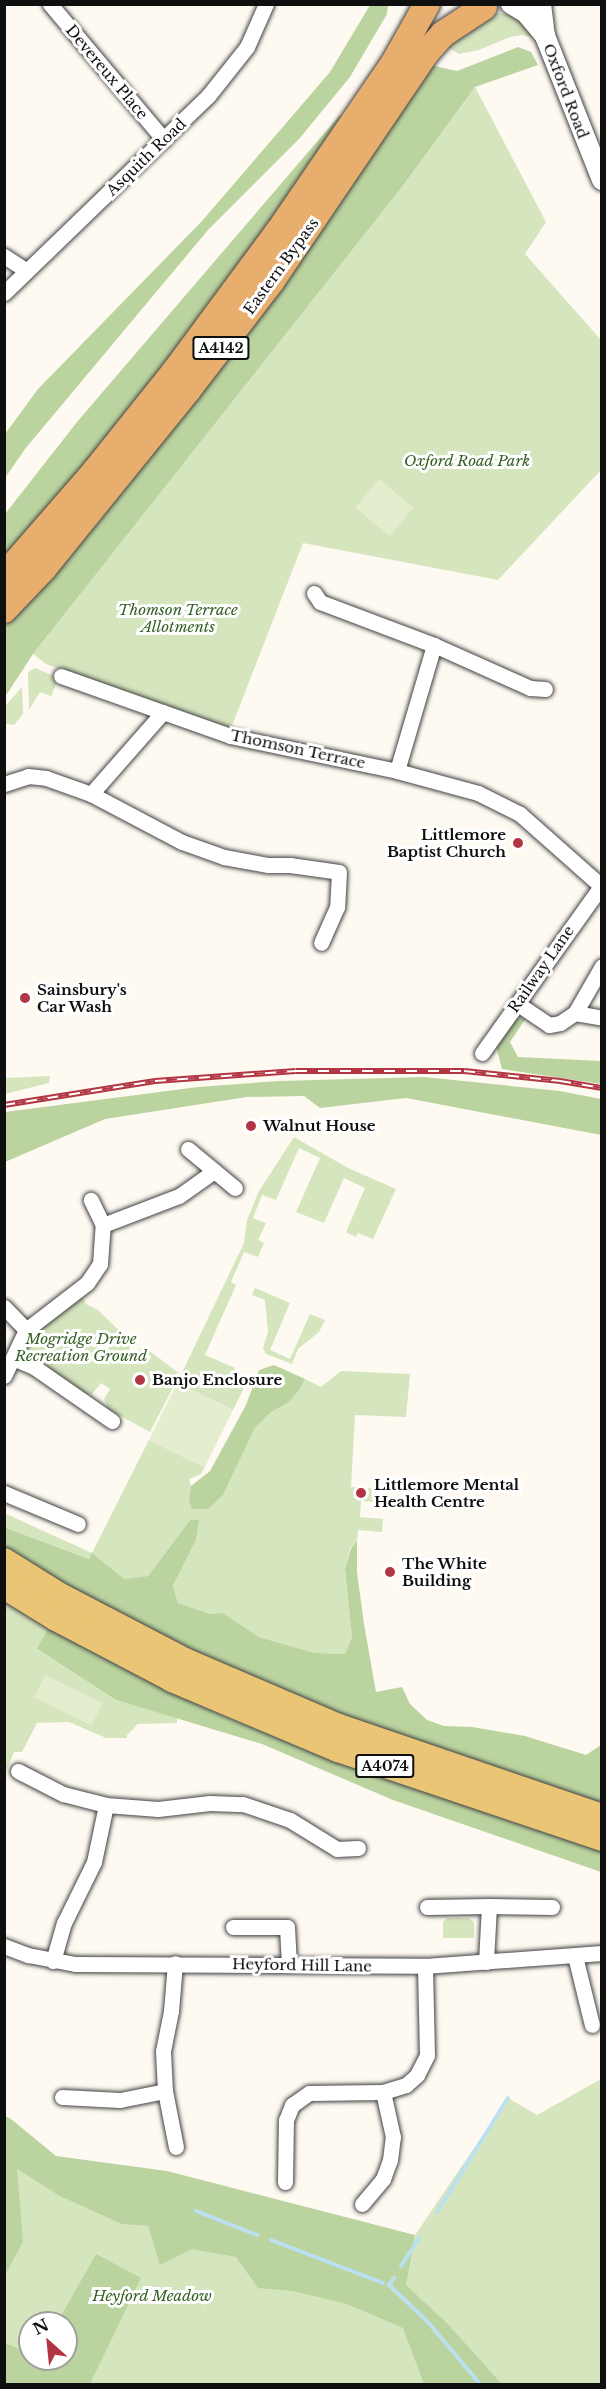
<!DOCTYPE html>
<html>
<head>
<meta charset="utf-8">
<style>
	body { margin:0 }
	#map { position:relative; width:606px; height:2389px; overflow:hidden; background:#fefaf2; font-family:"Libre Baskerville",serif }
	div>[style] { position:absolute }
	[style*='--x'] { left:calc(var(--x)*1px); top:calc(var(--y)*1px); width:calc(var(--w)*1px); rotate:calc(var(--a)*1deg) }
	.green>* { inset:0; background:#d5e5be }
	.forest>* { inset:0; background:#bbd49f }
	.pitch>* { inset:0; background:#e5edcf; transform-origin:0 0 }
	.stream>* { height:4px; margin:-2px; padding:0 2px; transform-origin:2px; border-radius:2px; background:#bbe0f0 }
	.roads { filter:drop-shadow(0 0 2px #424242) drop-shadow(0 0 2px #424242) }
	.minor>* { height:15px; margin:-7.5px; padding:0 7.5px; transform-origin:7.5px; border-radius:7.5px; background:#fff }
	.tertiary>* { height:20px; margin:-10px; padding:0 10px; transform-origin:10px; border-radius:10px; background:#fff }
	.primary>* { height:24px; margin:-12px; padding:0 12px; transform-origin:12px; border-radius:12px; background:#eac575 }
	.trunk>* { height:26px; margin:-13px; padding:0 13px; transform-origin:13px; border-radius:13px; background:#e8ae6e }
	.rail>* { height:6px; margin-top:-3px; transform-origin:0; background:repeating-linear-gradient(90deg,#fff 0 11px,#b13543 0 22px); box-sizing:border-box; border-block:2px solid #b13543 }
	.dots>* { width:16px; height:16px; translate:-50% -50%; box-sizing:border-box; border:3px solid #fff; border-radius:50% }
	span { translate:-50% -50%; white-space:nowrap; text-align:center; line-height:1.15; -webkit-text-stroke:6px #fff; paint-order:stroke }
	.shield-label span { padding:2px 4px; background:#fff; border:2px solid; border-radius:4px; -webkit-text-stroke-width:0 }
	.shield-label { font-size:14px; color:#0f0f0f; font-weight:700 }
	.street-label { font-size:15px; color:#0f0f0f }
	.park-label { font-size:15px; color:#366025; font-style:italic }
	.poi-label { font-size:15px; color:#0f0f0f; font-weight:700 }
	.right { translate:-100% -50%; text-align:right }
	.left { translate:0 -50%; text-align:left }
	.frame { position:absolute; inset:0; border:6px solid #0f0f0f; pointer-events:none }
	.north { position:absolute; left:18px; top:2311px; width:60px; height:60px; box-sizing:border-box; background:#fff; border:2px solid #9f9f9f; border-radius:50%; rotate:333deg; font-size:16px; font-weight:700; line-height:24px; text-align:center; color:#0f0f0f }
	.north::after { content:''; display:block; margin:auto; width:21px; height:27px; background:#b13543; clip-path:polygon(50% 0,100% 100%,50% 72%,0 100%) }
</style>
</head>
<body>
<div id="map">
	<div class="green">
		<div style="clip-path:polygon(500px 13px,523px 19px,537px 39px,523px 35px,510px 37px,479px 50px,459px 54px,444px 45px,486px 16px)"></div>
		<div style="clip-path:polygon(475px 87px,546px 222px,525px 254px,601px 340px,601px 470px,498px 580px,303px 543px,230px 731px,46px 664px,33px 654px,402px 187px)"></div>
		<div style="clip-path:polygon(35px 668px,59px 678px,51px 696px,40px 692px,29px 710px,28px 672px)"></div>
		<div style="clip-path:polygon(22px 687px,23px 714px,14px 725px,5px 724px,5px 706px)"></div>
		<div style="clip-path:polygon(50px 1076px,49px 1083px,5px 1094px,5px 1078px)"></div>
		<div style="clip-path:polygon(294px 1137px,348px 1168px,396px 1189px,373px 1239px,358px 1233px,356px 1237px,346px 1232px,365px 1188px,344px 1178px,324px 1223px,296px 1212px,320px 1158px,299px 1148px,276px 1200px,262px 1195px,253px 1218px,266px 1223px,258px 1240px,264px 1243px,258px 1257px,244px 1252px,231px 1282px,236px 1285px,205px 1355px,235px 1368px,231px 1379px,245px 1386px,233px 1410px,177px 1383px,244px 1243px,247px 1220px,259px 1191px)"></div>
		<div style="clip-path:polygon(255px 1288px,290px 1303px,270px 1350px,290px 1359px,310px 1314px,325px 1320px,319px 1332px,298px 1349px,292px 1364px,266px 1354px,263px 1348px,268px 1332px,265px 1300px,252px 1295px)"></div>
		<div style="clip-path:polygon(82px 1296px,86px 1304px,98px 1310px,131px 1342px,129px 1350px,135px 1355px,143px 1346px,180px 1374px,150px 1432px,108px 1409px,104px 1399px,110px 1389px,101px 1383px,92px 1394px,83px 1394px,31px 1357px,26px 1350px,29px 1341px,43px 1326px)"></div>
		<div style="clip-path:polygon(341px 1371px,410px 1374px,406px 1417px,355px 1415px,351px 1487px,383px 1489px,383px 1502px,361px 1501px,360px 1517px,383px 1519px,382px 1532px,358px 1530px,357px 1541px,350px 1548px,345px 1569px,352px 1637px,345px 1654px,315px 1653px,259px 1637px,223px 1613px,211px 1614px,178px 1603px,173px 1586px,196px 1540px,198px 1520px,190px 1520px,148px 1576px,124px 1580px,92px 1554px,89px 1559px,5px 1527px,4px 1513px,92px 1553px,149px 1440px,205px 1467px,201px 1474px,189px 1479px,191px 1486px,189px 1501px,223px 1495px,255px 1428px,270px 1413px,289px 1402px,305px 1379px,321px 1387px)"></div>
		<div style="clip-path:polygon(5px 1601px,49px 1627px,38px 1650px,116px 1700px,177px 1718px,177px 1723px,138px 1724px,127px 1735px,127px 1738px,106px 1738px,69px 1722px,37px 1723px,22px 1752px,14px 1752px,5px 1774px)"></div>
		<div style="clip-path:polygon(447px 1918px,469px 1918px,474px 1922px,474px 1938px,443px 1938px,443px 1922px)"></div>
		<div style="clip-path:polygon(601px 2079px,601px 2384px,502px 2384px,448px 2324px,405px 2285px,415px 2235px,508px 2098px,537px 2115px)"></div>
		<div style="clip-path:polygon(evenodd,5px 2130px,41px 2171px,403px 2288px,461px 2384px,5px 2384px,5px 2130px,30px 2323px,66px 2323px,66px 2359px,30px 2359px,30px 2323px)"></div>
	</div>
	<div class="forest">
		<div style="clip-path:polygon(370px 5px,388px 5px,387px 14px,350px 77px,299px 139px,208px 230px,25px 449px,5px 478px,5px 434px,38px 389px,202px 221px,330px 72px)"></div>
		<div style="clip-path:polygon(518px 47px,531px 52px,538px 65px,475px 87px,402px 187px,33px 654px,5px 697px,5px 626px,62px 563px,430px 65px,457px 71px)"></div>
		<div style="clip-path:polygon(339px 116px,343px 118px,271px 225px,151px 390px,5px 558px,5px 514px,77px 422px)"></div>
		<div style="clip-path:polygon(526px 1018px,510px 1042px,518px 1057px,601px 1061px,601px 1084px,502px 1069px,496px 1046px,512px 1019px)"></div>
		<div style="clip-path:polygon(424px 1077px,560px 1091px,601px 1099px,601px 1135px,406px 1098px,320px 1108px,304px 1096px,247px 1097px,105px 1119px,5px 1162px,5px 1112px,198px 1087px,279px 1081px)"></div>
		<div style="clip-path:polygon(274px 1365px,305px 1379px,299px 1390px,289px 1402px,270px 1413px,255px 1428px,223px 1495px,208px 1509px,192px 1509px,189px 1501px,191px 1486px,210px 1471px,246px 1405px,259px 1370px)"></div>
		<div style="clip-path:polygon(190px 1520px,199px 1520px,196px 1540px,173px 1586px,178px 1603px,211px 1614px,223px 1613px,259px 1637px,315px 1653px,345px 1654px,352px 1637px,345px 1569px,351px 1548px,357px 1541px,357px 1572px,364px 1624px,376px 1692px,402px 1687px,410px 1704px,427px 1720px,444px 1726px,472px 1727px,525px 1736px,586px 1755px,601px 1745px,601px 1803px,444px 1752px,313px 1706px,158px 1636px,13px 1557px,5px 1548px,4px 1527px,89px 1559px,92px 1553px,124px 1579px,148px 1576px)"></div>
		<div style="clip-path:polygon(49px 1627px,214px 1712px,344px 1765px,601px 1850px,601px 1872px,393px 1800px,262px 1744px,116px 1700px,37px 1649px)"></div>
		<div style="clip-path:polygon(5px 2116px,11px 2119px,56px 2156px,167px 2171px,415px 2235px,406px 2285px,448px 2324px,502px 2384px,424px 2384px,403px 2328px,347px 2304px,293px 2291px,258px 2288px,236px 2257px,192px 2249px,160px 2265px,148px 2226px,122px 2224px,60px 2196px,17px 2169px,23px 2242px,5px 2275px)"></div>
		<div style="clip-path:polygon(96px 2254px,141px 2278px,90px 2384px,5px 2384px,5px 2343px,30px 2353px,30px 2359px,66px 2359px,66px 2323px,57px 2323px)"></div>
	</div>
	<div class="pitch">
		<div style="left:379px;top:479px;width:45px;height:37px;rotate:40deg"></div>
		<div style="left:177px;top:1383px;width:62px;height:64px;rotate:26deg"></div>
		<div style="left:45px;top:1675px;width:64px;height:25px;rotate:26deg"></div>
	</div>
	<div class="stream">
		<div style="--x:196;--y:2211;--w:66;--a:21.5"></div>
		<div style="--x:437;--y:2212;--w:134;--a:-58.1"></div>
		<div style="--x:271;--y:2240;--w:120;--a:21"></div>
		<div style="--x:401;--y:2266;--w:33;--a:-57"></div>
		<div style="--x:394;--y:2278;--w:9;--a:126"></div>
		<div style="--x:389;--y:2285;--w:52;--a:43.5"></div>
		<div style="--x:427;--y:2321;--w:82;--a:49.9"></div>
	</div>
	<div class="roads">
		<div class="minor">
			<div style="--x:50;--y:4;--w:177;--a:50"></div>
			<div style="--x:4;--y:256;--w:27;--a:33"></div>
			<div style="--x:4;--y:293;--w:284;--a:-44"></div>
			<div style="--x:208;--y:96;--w:63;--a:-51.5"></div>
			<div style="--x:247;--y:47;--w:47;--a:-66.2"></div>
			<div style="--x:314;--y:593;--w:11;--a:56"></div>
			<div style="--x:320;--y:602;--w:122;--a:20.7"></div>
			<div style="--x:434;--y:645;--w:131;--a:106.4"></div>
			<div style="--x:434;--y:645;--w:105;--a:24.1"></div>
			<div style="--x:530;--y:688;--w:15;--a:4"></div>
			<div style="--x:61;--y:676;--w:179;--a:19.5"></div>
			<div style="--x:230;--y:736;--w:171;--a:11.8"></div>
			<div style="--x:397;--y:771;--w:84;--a:15.2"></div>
			<div style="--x:478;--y:793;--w:47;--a:26.6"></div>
			<div style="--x:520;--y:814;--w:108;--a:41.6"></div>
			<div style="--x:4;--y:784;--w:25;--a:-18"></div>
			<div style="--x:28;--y:776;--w:18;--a:6"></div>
			<div style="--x:46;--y:778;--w:48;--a:19.6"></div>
			<div style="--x:91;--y:794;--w:109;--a:-48.7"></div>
			<div style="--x:91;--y:794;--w:103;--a:27.8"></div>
			<div style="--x:182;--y:842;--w:45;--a:19.7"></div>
			<div style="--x:224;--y:857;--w:45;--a:10.3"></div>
			<div style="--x:268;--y:865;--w:22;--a:0"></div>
			<div style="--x:290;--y:865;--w:49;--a:8.1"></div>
			<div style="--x:339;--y:872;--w:35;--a:93"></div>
			<div style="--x:337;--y:907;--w:39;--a:114"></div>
			<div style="--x:518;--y:1004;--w:37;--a:34"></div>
			<div style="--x:549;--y:1025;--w:11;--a:-10"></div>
			<div style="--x:560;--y:1023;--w:18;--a:-34"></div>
			<div style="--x:575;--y:1013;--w:27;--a:10"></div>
			<div style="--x:575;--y:1013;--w:54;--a:-60.1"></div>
			<div style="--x:482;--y:1053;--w:206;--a:-54.5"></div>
			<div style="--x:188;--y:1149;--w:61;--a:39.7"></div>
			<div style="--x:103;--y:1225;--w:81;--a:-20.9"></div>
			<div style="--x:179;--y:1196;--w:43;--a:-35.5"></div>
			<div style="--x:4;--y:1307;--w:32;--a:46"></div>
			<div style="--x:13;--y:1358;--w:23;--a:23"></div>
			<div style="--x:34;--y:1367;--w:95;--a:34.7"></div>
			<div style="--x:4;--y:1376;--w:51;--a:-64.4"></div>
			<div style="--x:26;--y:1330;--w:77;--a:-37.6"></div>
			<div style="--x:87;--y:1283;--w:23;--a:-56"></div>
			<div style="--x:100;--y:1264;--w:39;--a:-86"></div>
			<div style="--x:103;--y:1225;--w:28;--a:-116"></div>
			<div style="--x:4;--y:1493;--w:80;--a:22.7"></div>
			<div style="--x:18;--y:1771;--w:51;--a:27.1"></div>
			<div style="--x:63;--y:1794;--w:44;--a:14.3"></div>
			<div style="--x:489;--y:1906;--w:63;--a:0.9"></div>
			<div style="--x:427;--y:1907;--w:62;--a:-0.9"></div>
			<div style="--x:489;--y:1906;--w:56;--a:93.1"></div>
			<div style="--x:233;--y:1927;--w:54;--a:0"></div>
			<div style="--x:287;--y:1927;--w:38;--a:87"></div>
			<div style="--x:4;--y:1946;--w:26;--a:21"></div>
			<div style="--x:28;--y:1955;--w:48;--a:10.8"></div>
			<div style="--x:75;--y:1964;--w:350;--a:0.3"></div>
			<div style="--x:425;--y:1966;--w:177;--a:-4.2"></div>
			<div style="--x:575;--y:1956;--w:71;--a:76.2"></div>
			<div style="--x:53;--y:1961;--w:40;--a:-74"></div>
			<div style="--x:64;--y:1923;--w:68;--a:-63.8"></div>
			<div style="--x:94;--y:1862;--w:58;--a:-78.1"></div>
			<div style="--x:106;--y:1805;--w:52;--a:4.4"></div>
			<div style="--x:158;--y:1809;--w:52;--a:-6.6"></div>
			<div style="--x:210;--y:1803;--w:33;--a:2"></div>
			<div style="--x:243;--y:1804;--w:50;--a:18.8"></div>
			<div style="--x:290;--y:1820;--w:55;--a:31.7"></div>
			<div style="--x:337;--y:1849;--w:21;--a:-3"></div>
			<div style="--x:165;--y:2091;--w:57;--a:78.9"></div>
			<div style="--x:62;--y:2097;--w:58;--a:3"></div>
			<div style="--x:120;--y:2100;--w:46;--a:-11.3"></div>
			<div style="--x:165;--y:2091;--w:40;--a:-92.9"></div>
			<div style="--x:163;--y:2051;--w:41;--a:-78.7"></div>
			<div style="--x:171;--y:2011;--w:48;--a:-85.2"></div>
			<div style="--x:285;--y:2182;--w:62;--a:-89.1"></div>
			<div style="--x:286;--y:2120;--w:16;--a:-68"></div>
			<div style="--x:292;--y:2105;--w:21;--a:-35"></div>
			<div style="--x:309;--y:2093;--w:74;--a:-0.8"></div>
			<div style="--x:383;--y:2092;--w:24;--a:-17"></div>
			<div style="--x:406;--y:2085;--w:15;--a:-42"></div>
			<div style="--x:417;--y:2075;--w:22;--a:-63"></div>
			<div style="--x:427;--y:2055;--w:89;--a:-91.3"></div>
			<div style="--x:362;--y:2204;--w:33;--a:-50"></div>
			<div style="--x:383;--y:2179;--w:20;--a:-70"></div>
			<div style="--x:390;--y:2160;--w:23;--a:-83"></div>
			<div style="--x:393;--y:2137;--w:46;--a:-102.5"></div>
		</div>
		<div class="tertiary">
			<div style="--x:511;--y:4;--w:17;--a:31"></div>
			<div style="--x:526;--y:13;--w:30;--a:50"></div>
			<div style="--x:541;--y:4;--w:32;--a:83"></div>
			<div style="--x:545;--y:36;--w:155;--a:68.4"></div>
		</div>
		<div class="primary">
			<div style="--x:4;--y:1560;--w:68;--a:31.8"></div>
			<div style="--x:62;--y:1596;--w:139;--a:27.5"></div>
			<div style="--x:185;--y:1660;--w:168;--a:23.2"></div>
			<div style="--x:339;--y:1726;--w:278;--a:18.9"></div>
			<div style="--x:4;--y:1587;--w:61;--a:31.6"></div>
			<div style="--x:56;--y:1619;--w:131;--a:27.7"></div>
			<div style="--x:172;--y:1680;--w:180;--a:22.9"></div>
			<div style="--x:338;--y:1750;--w:279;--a:18.6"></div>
		</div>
		<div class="trunk">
			<div style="--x:4;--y:576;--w:140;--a:-49"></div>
			<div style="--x:96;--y:470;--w:127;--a:-51.4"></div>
			<div style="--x:175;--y:371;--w:173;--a:-53.5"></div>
			<div style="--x:278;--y:232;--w:207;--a:-55.6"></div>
			<div style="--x:395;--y:61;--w:65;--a:-60.7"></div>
			<div style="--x:4;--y:610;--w:58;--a:-46.4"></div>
			<div style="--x:44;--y:568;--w:229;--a:-51"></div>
			<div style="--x:188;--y:390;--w:136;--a:-52.5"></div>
			<div style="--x:271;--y:282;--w:277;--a:-55.9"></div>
			<div style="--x:426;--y:53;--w:25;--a:-48"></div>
			<div style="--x:443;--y:34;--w:49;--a:-33.4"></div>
		</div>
	</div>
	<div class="rail">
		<div style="--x:4;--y:1105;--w:153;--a:-9"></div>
		<div style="--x:155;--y:1081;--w:141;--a:-4.1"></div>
		<div style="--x:296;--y:1071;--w:168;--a:0"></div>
		<div style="--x:464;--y:1071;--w:97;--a:5.9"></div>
		<div style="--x:560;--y:1081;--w:43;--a:9.5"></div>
	</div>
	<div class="dots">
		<div style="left:518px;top:843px;background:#b13543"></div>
		<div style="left:25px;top:998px;background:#b13543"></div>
		<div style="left:251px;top:1126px;background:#b13543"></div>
		<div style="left:140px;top:1380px;background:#b13543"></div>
		<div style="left:361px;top:1493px;background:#b13543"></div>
		<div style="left:390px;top:1572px;background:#b13543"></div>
	</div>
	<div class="shield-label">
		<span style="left:221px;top:348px">A4142</span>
		<span style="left:385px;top:1766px">A4074</span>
	</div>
	<div class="street-label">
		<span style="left:107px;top:72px;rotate:50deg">Devereux Place</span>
		<span style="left:566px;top:91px;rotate:69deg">Oxford Road</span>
		<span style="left:146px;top:157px;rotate:-44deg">Asquith Road</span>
		<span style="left:281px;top:266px;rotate:-54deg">Eastern Bypass</span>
		<span style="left:298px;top:749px;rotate:12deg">Thomson Terrace</span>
		<span style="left:541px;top:969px;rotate:-55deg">Railway Lane</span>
		<span style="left:302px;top:1965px;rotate:1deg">Heyford Hill Lane</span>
	</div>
	<div class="park-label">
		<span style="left:467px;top:461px">Oxford Road Park</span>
		<span style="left:178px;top:618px">Thomson Terrace<br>Allotments</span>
		<span style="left:81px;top:1347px">Mogridge Drive<br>Recreation Ground</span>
		<span style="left:152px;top:2296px">Heyford Meadow</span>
	</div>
	<div class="poi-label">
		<span class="right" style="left:506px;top:843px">Littlemore<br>Baptist Church</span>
		<span class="left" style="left:37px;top:998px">Sainsbury's<br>Car Wash</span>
		<span class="left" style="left:263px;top:1126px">Walnut House</span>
		<span class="left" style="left:152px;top:1380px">Banjo Enclosure</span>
		<span class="left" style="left:374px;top:1493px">Littlemore Mental<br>Health Centre</span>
		<span class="left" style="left:402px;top:1572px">The White<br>Building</span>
	</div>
	<div class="frame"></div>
	<div class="north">N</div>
</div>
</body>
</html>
